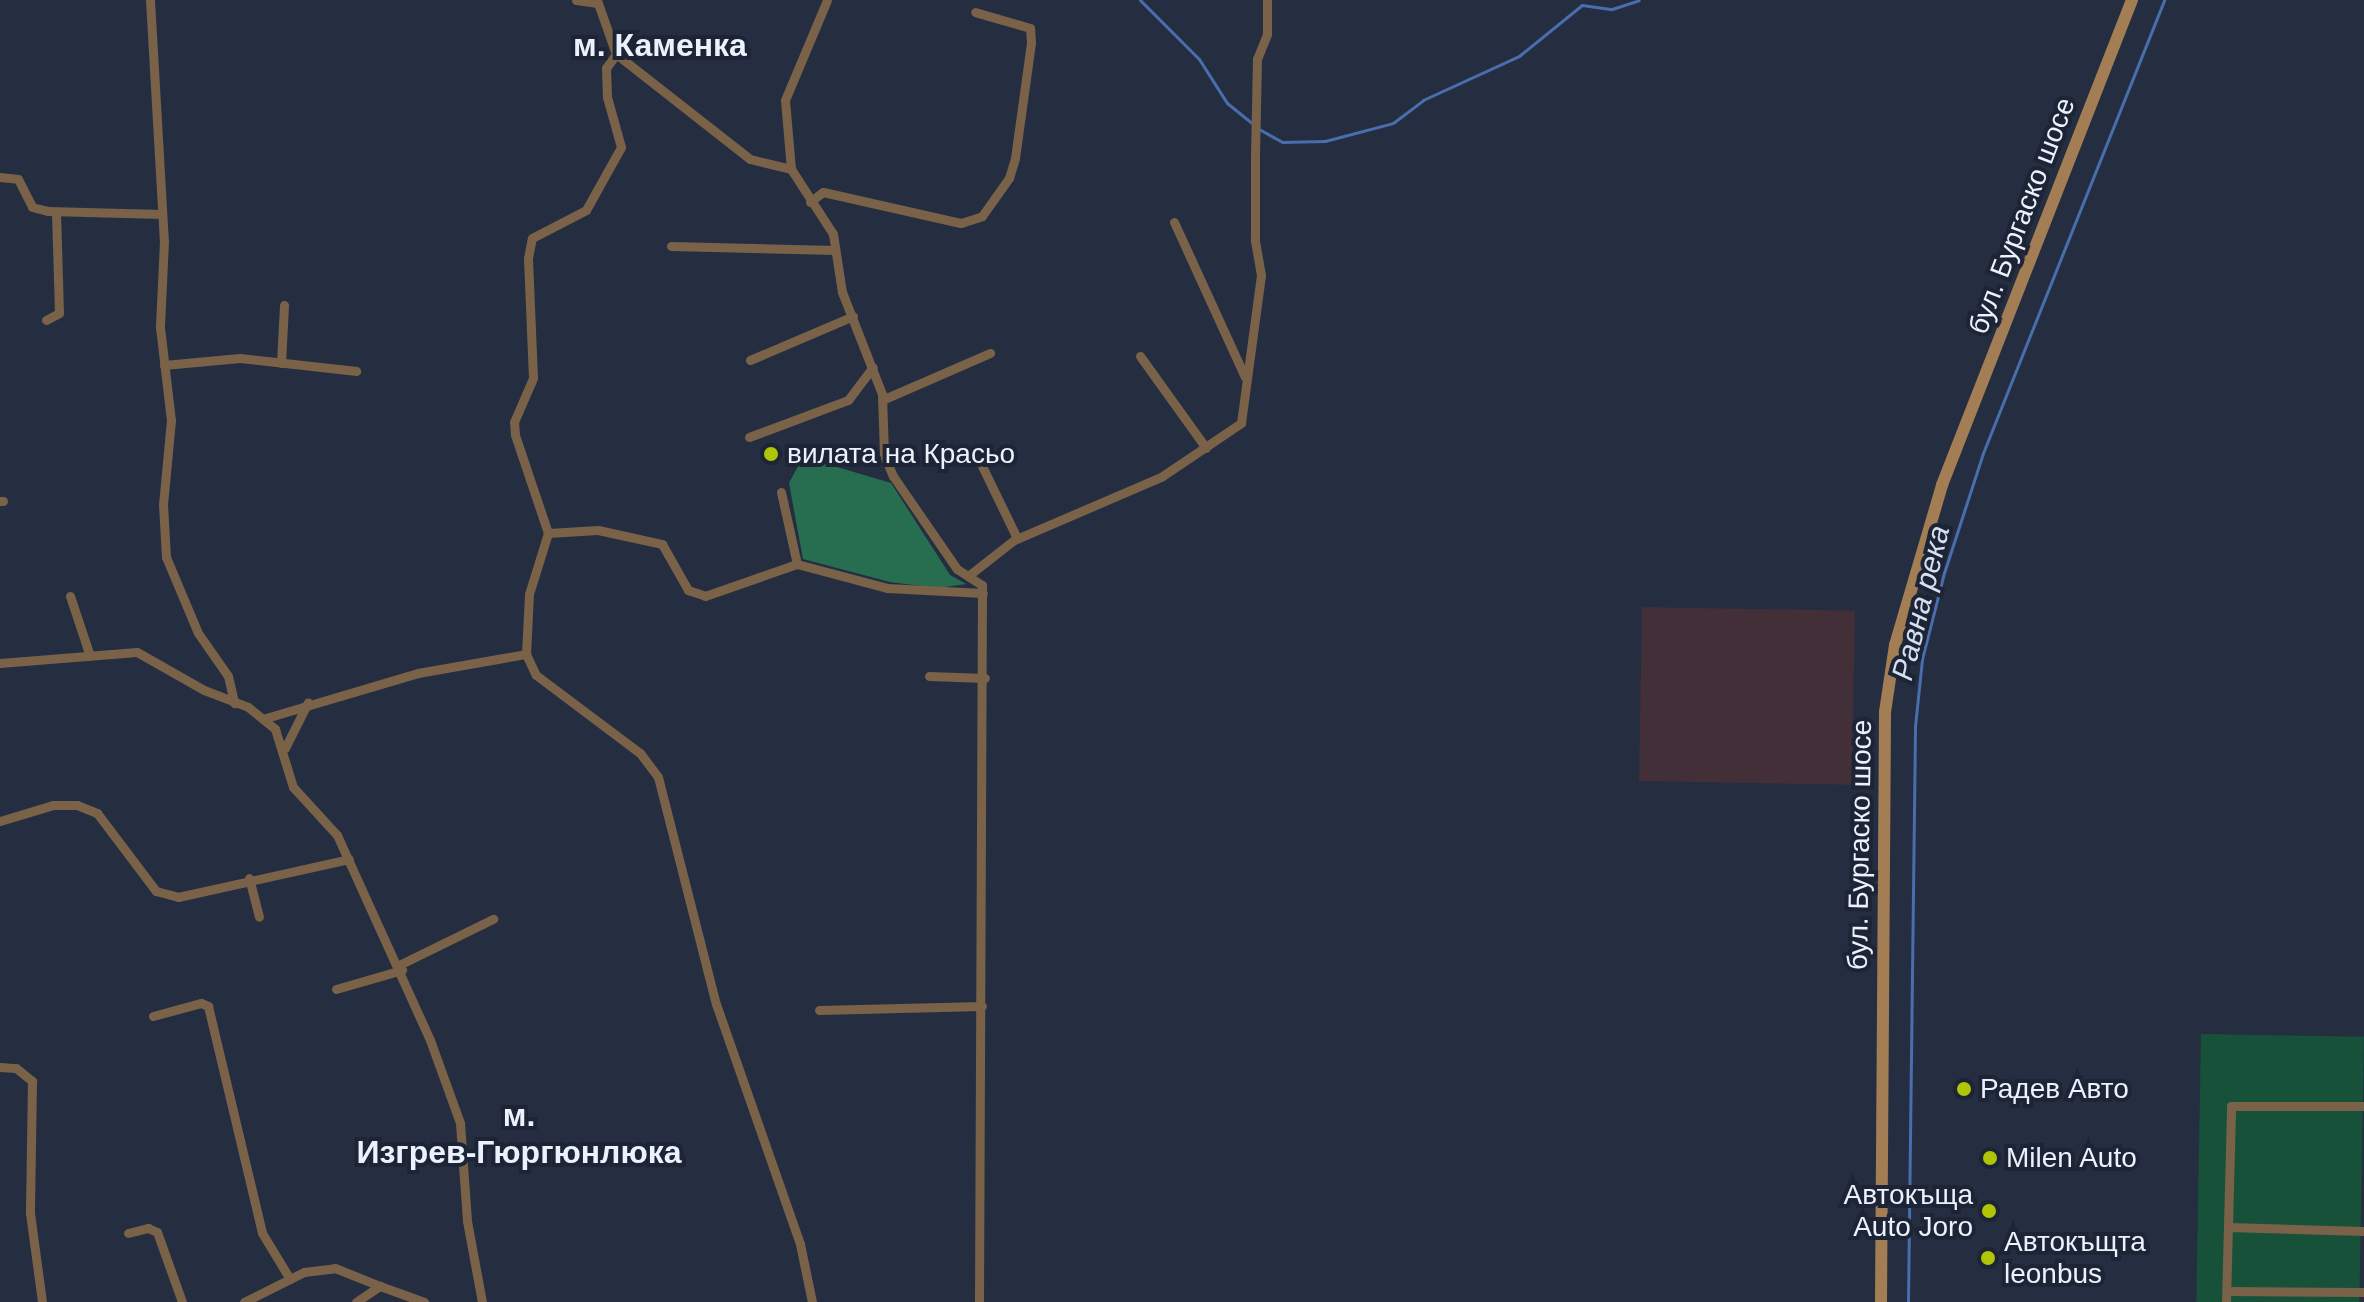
<!DOCTYPE html>
<html>
<head>
<meta charset="utf-8">
<style>
	body { margin:0 }
	#map { position:relative; width:2364px; height:1302px; overflow:hidden; background:#252e40; font-family:Arial,sans-serif }
	div>[style] { position:absolute }
	[style*='--x'] { left:calc(var(--x)*1px); top:calc(var(--y)*1px); width:calc(var(--w)*1px); rotate:calc(var(--a)*1deg) }
	.commercial>* { inset:0; background:#422f37; transform-origin:0 0 }
	.green>* { inset:0; background:#17513a; transform-origin:0 0 }
	.forest>* { inset:0; background:#276e51 }
	.stream>* { height:3px; margin:-1.5px; padding:0 1.5px; transform-origin:1.5px; border-radius:1.5px; background:#496ead }
	.street>* { height:9px; margin:-4.5px; padding:0 4.5px; transform-origin:4.5px; border-radius:4.5px; background:#796248 }
	.secondary>* { height:12px; margin:-6px; padding:0 6px; transform-origin:6px; border-radius:6px; background:#a37e55 }
	.dots>* { width:22px; height:22px; translate:-50% -50%; box-sizing:border-box; border:4px solid #1c2435; border-radius:50% }
	span { translate:-50% -50%; white-space:nowrap; text-align:center; line-height:1.15; -webkit-text-stroke:8px #1c2435; paint-order:stroke }
	.street-label { font-size:28px; color:#ebf1fd }
	.poi-label { font-size:28px; color:#ebf1fd }
	.left { translate:0 -50%; text-align:left }
	.right { translate:-100% -50%; text-align:right }
	.water-label { font-size:30px; color:#d5e0f2; font-style:italic }
	.quarter-label { font-size:32px; color:#ebf1fd; font-weight:700 }
</style>
</head>
<body>
<div id="map">
	<div class="commercial">
		<div style="left:1642px;top:607px;width:213px;height:174px;rotate:1deg"></div>
	</div>
	<div class="green">
		<div style="left:2201px;top:1034px;width:163px;height:268px;rotate:1deg"></div>
	</div>
	<div class="forest">
		<div style="clip-path:polygon(803px 457px,891px 483px,950px 575px,966px 584px,938px 588px,890px 582px,803px 559px,789px 483px)"></div>
	</div>
	<div class="stream">
		<div style="--x:1140;--y:0;--w:83;--a:45"></div>
		<div style="--x:1199;--y:59;--w:52;--a:57.5"></div>
		<div style="--x:1227;--y:103;--w:32;--a:39"></div>
		<div style="--x:1257;--y:128;--w:29;--a:29"></div>
		<div style="--x:1282;--y:142;--w:43;--a:-1.3"></div>
		<div style="--x:1325;--y:141;--w:70;--a:-14.8"></div>
		<div style="--x:1393;--y:123;--w:38;--a:-37"></div>
		<div style="--x:1423;--y:100;--w:106;--a:-24.6"></div>
		<div style="--x:1519;--y:56;--w:81;--a:-39"></div>
		<div style="--x:1582;--y:5;--w:30;--a:8"></div>
		<div style="--x:1612;--y:9;--w:28;--a:-18"></div>
		<div style="--x:1908;--y:1302;--w:576;--a:-89.3"></div>
		<div style="--x:1915;--y:726;--w:67;--a:-84"></div>
		<div style="--x:1922;--y:659;--w:89;--a:-75.7"></div>
		<div style="--x:1944;--y:573;--w:126;--a:-72"></div>
		<div style="--x:1983;--y:453;--w:488;--a:-68.2"></div>
	</div>
	<div class="street">
		<div style="--x:150;--y:0;--w:241;--a:86.7"></div>
		<div style="--x:164;--y:241;--w:86;--a:92.7"></div>
		<div style="--x:160;--y:327;--w:94;--a:83.3"></div>
		<div style="--x:171;--y:420;--w:84;--a:95.4"></div>
		<div style="--x:163;--y:504;--w:53;--a:86.8"></div>
		<div style="--x:166;--y:557;--w:82;--a:67.2"></div>
		<div style="--x:198;--y:633;--w:52;--a:55.1"></div>
		<div style="--x:228;--y:676;--w:28;--a:77"></div>
		<div style="--x:576;--y:0;--w:22;--a:8"></div>
		<div style="--x:598;--y:3;--w:54;--a:70.6"></div>
		<div style="--x:791;--y:169;--w:69;--a:-95"></div>
		<div style="--x:785;--y:100;--w:108;--a:-67.2"></div>
		<div style="--x:0;--y:177;--w:18;--a:6"></div>
		<div style="--x:18;--y:179;--w:31;--a:63"></div>
		<div style="--x:32;--y:207;--w:16;--a:14"></div>
		<div style="--x:48;--y:211;--w:114;--a:1.5"></div>
		<div style="--x:810;--y:202;--w:16;--a:-38"></div>
		<div style="--x:823;--y:192;--w:141;--a:12.7"></div>
		<div style="--x:961;--y:223;--w:22;--a:-18"></div>
		<div style="--x:982;--y:216;--w:47;--a:-54.6"></div>
		<div style="--x:1009;--y:178;--w:21;--a:-73"></div>
		<div style="--x:1015;--y:158;--w:117;--a:-82.1"></div>
		<div style="--x:1031;--y:42;--w:14;--a:-94"></div>
		<div style="--x:1030;--y:28;--w:57;--a:-163.8"></div>
		<div style="--x:1174;--y:222;--w:170;--a:65.4"></div>
		<div style="--x:671;--y:246;--w:164;--a:1.4"></div>
		<div style="--x:46;--y:320;--w:15;--a:-28"></div>
		<div style="--x:59;--y:313;--w:101;--a:-91.7"></div>
		<div style="--x:1140;--y:356;--w:113;--a:54.3"></div>
		<div style="--x:750;--y:360;--w:112;--a:-23.1"></div>
		<div style="--x:281;--y:363;--w:58;--a:-87"></div>
		<div style="--x:164;--y:365;--w:76;--a:-5.3"></div>
		<div style="--x:240;--y:358;--w:117;--a:6.4"></div>
		<div style="--x:882;--y:400;--w:118;--a:-23.5"></div>
		<div style="--x:749;--y:437;--w:106;--a:-20.5"></div>
		<div style="--x:848;--y:400;--w:41;--a:-52.9"></div>
		<div style="--x:982;--y:466;--w:80;--a:64.1"></div>
		<div style="--x:781;--y:492;--w:74;--a:77.5"></div>
		<div style="--x:0;--y:501;--w:3;--a:0"></div>
		<div style="--x:548;--y:533;--w:50;--a:-3.4"></div>
		<div style="--x:598;--y:530;--w:66;--a:12.3"></div>
		<div style="--x:662;--y:544;--w:53;--a:60.5"></div>
		<div style="--x:688;--y:590;--w:18;--a:19"></div>
		<div style="--x:705;--y:596;--w:97;--a:-19.2"></div>
		<div style="--x:797;--y:564;--w:93;--a:14.9"></div>
		<div style="--x:887;--y:588;--w:96;--a:3"></div>
		<div style="--x:968;--y:576;--w:58;--a:-38"></div>
		<div style="--x:1014;--y:540;--w:160;--a:-23.2"></div>
		<div style="--x:1161;--y:477;--w:97;--a:-34"></div>
		<div style="--x:1241;--y:423;--w:149;--a:-82.3"></div>
		<div style="--x:1261;--y:275;--w:36;--a:-100"></div>
		<div style="--x:1255;--y:240;--w:85;--a:-90"></div>
		<div style="--x:1255;--y:155;--w:96;--a:-88.8"></div>
		<div style="--x:1257;--y:59;--w:27;--a:-68"></div>
		<div style="--x:1267;--y:34;--w:34;--a:-90"></div>
		<div style="--x:70;--y:596;--w:63;--a:71.6"></div>
		<div style="--x:526;--y:654;--w:60;--a:-87.1"></div>
		<div style="--x:529;--y:594;--w:64;--a:-72.7"></div>
		<div style="--x:548;--y:533;--w:103;--a:-108.6"></div>
		<div style="--x:515;--y:435;--w:13;--a:-94"></div>
		<div style="--x:514;--y:422;--w:48;--a:-66.6"></div>
		<div style="--x:533;--y:378;--w:120;--a:-92.4"></div>
		<div style="--x:528;--y:258;--w:20;--a:-79"></div>
		<div style="--x:532;--y:238;--w:61;--a:-27.4"></div>
		<div style="--x:586;--y:210;--w:72;--a:-60.9"></div>
		<div style="--x:621;--y:147;--w:52;--a:-105.6"></div>
		<div style="--x:607;--y:97;--w:29;--a:-92"></div>
		<div style="--x:606;--y:68;--w:17;--a:-54"></div>
		<div style="--x:616;--y:54;--w:170;--a:38.1"></div>
		<div style="--x:750;--y:159;--w:42;--a:13.7"></div>
		<div style="--x:791;--y:169;--w:77;--a:57.1"></div>
		<div style="--x:833;--y:234;--w:59;--a:81.2"></div>
		<div style="--x:842;--y:292;--w:110;--a:68.6"></div>
		<div style="--x:882;--y:394;--w:61;--a:88.1"></div>
		<div style="--x:884;--y:455;--w:23;--a:67"></div>
		<div style="--x:893;--y:476;--w:113;--a:55.5"></div>
		<div style="--x:957;--y:569;--w:30;--a:33"></div>
		<div style="--x:982;--y:585;--w:717;--a:90.24"></div>
		<div style="--x:0;--y:663;--w:137;--a:-4.6"></div>
		<div style="--x:137;--y:652;--w:77;--a:29.6"></div>
		<div style="--x:204;--y:690;--w:47;--a:21.1"></div>
		<div style="--x:248;--y:707;--w:35;--a:39"></div>
		<div style="--x:275;--y:729;--w:61;--a:72.8"></div>
		<div style="--x:293;--y:787;--w:65;--a:47.5"></div>
		<div style="--x:337;--y:835;--w:225;--a:65.6"></div>
		<div style="--x:430;--y:1040;--w:88;--a:70.1"></div>
		<div style="--x:460;--y:1123;--w:98;--a:85.9"></div>
		<div style="--x:467;--y:1221;--w:82;--a:79.5"></div>
		<div style="--x:929;--y:676;--w:56;--a:2"></div>
		<div style="--x:266;--y:718;--w:159;--a:-16.5"></div>
		<div style="--x:418;--y:673;--w:110;--a:-10"></div>
		<div style="--x:526;--y:654;--w:23;--a:65"></div>
		<div style="--x:536;--y:675;--w:130;--a:36.9"></div>
		<div style="--x:640;--y:753;--w:30;--a:53"></div>
		<div style="--x:658;--y:777;--w:234;--a:75.7"></div>
		<div style="--x:716;--y:1004;--w:254;--a:70.7"></div>
		<div style="--x:800;--y:1244;--w:59;--a:78.3"></div>
		<div style="--x:285;--y:748;--w:51;--a:-63.4"></div>
		<div style="--x:0;--y:821;--w:55;--a:-16.8"></div>
		<div style="--x:53;--y:805;--w:24;--a:0"></div>
		<div style="--x:77;--y:805;--w:22;--a:22"></div>
		<div style="--x:97;--y:813;--w:98;--a:52.9"></div>
		<div style="--x:156;--y:891;--w:23;--a:15"></div>
		<div style="--x:178;--y:897;--w:175;--a:-12.5"></div>
		<div style="--x:249;--y:878;--w:40;--a:75.6"></div>
		<div style="--x:399;--y:965;--w:105;--a:-26.1"></div>
		<div style="--x:336;--y:989;--w:69;--a:-16.1"></div>
		<div style="--x:819;--y:1010;--w:163;--a:-1.4"></div>
		<div style="--x:153;--y:1016;--w:50;--a:-15.2"></div>
		<div style="--x:201;--y:1003;--w:8;--a:23"></div>
		<div style="--x:208;--y:1006;--w:233;--a:76.6"></div>
		<div style="--x:262;--y:1233;--w:54;--a:58.7"></div>
		<div style="--x:0;--y:1067;--w:16;--a:4"></div>
		<div style="--x:16;--y:1068;--w:21;--a:39"></div>
		<div style="--x:32;--y:1081;--w:132;--a:90.9"></div>
		<div style="--x:30;--y:1213;--w:90;--a:82.3"></div>
		<div style="--x:2228;--y:1227;--w:136;--a:1.7"></div>
		<div style="--x:128;--y:1233;--w:21;--a:-14"></div>
		<div style="--x:148;--y:1228;--w:10;--a:24"></div>
		<div style="--x:157;--y:1232;--w:74;--a:70.3"></div>
		<div style="--x:2227;--y:1291;--w:137;--a:0.4"></div>
		<div style="--x:244;--y:1302;--w:67;--a:-26.6"></div>
		<div style="--x:304;--y:1272;--w:31;--a:-7"></div>
		<div style="--x:335;--y:1268;--w:48;--a:21.8"></div>
		<div style="--x:356;--y:1302;--w:29;--a:-34"></div>
		<div style="--x:380;--y:1286;--w:47;--a:20"></div>
		<div style="--x:2226;--y:1302;--w:196;--a:-88.5"></div>
		<div style="--x:2231;--y:1106;--w:133;--a:0"></div>
	</div>
	<div class="secondary">
		<div style="--x:1881;--y:1302;--w:590;--a:-89.61"></div>
		<div style="--x:1885;--y:712;--w:68;--a:-81.5"></div>
		<div style="--x:1895;--y:645;--w:167;--a:-73.6"></div>
		<div style="--x:1942;--y:485;--w:521;--a:-68.61"></div>
	</div>
	<div class="dots">
		<div style="left:771px;top:454px;background:#afc506"></div>
		<div style="left:1964px;top:1089px;background:#afc506"></div>
		<div style="left:1990px;top:1158px;background:#afc506"></div>
		<div style="left:1989px;top:1211px;background:#afc506"></div>
		<div style="left:1988px;top:1258px;background:#afc506"></div>
	</div>
	<div class="street-label">
		<span style="left:2022px;top:216px;rotate:-69deg">бул. Бургаско шосе</span>
		<span style="left:1860px;top:845px;rotate:-89deg">бул. Бургаско шосе</span>
	</div>
	<div class="poi-label">
		<span class="left" style="left:787px;top:454px">вилата на Красьо</span>
		<span class="left" style="left:1980px;top:1089px">Радев Авто</span>
		<span class="left" style="left:2006px;top:1158px">Milen Auto</span>
		<span class="right" style="left:1973px;top:1211px">Автокъща<br>Auto Joro</span>
		<span class="left" style="left:2004px;top:1258px">Автокъщта<br>leonbus</span>
	</div>
	<div class="water-label">
		<span style="left:1921px;top:603px;rotate:-76deg">Равна река</span>
	</div>
	<div class="quarter-label">
		<span style="left:660px;top:45px">м. Каменка</span>
		<span style="left:519px;top:1134px">м.<br>Изгрев-Гюргюнлюка</span>
	</div>
</div>
</body>
</html>
